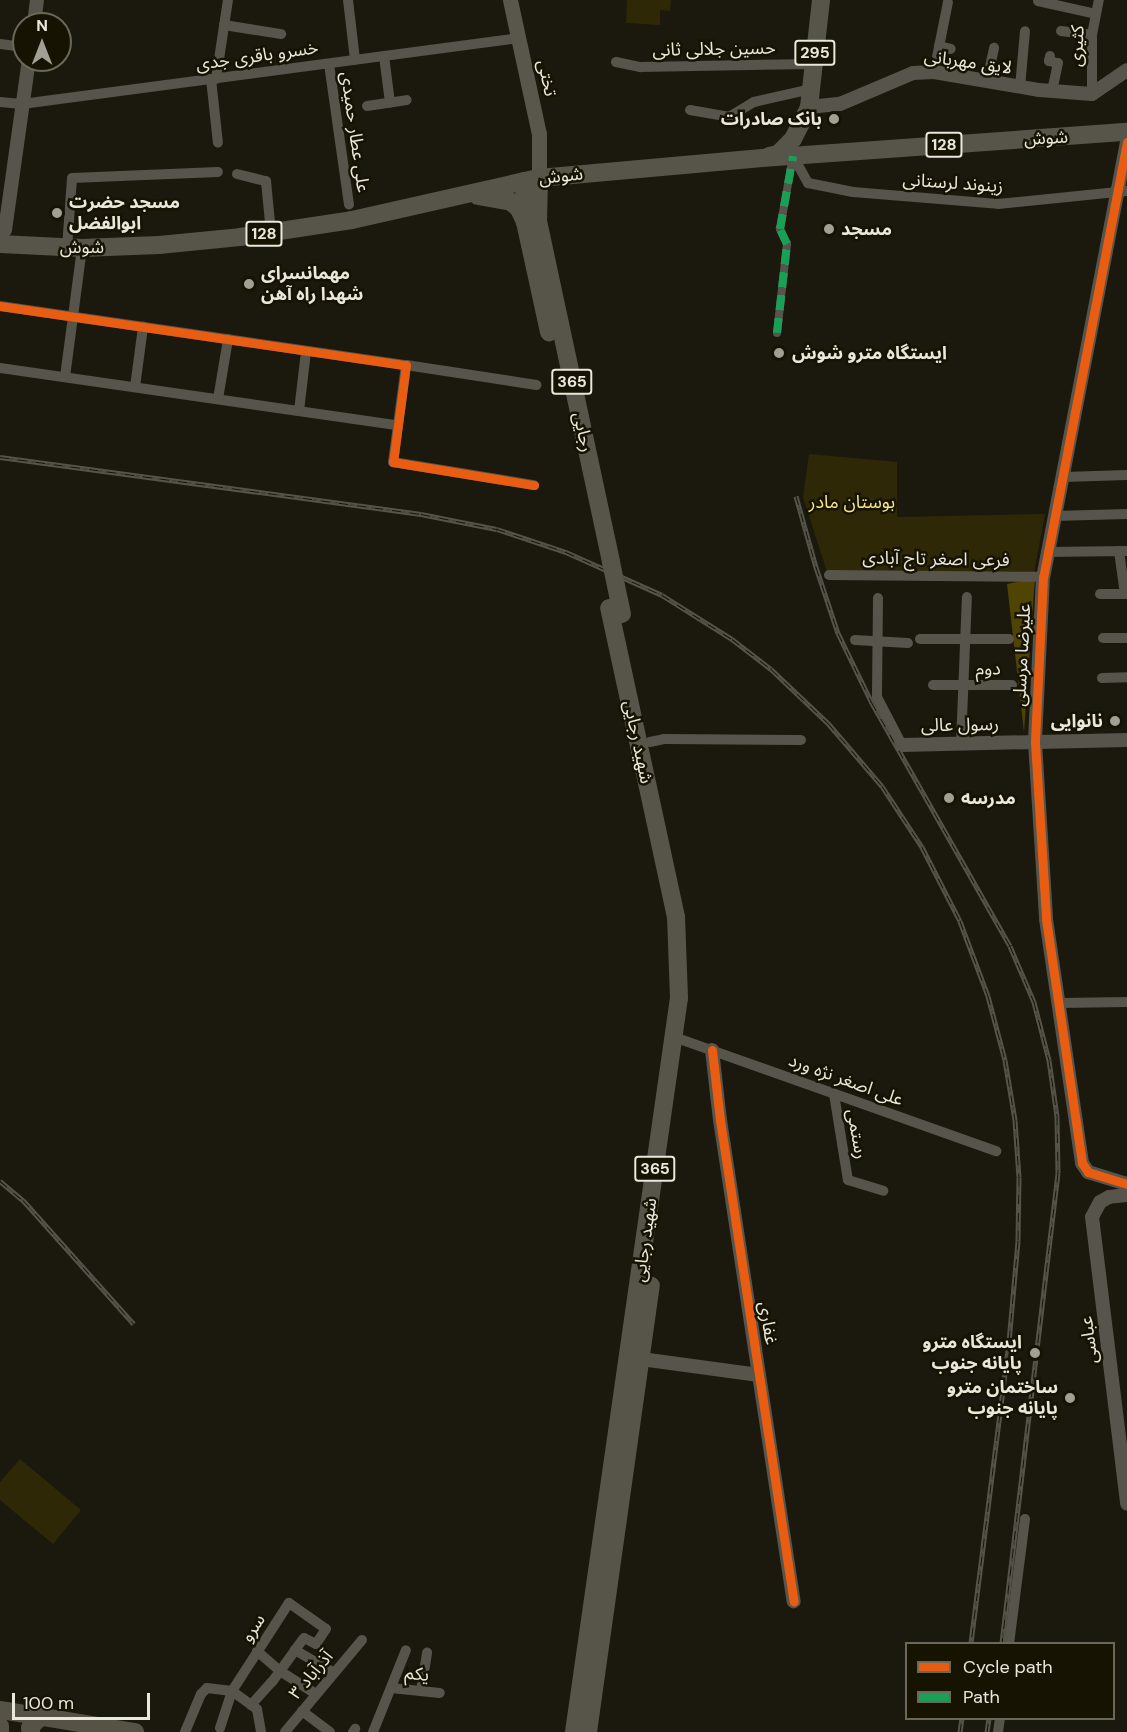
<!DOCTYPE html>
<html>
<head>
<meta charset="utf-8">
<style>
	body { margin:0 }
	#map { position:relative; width:1127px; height:1732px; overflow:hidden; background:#1b180e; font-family:"DM Sans","Noto Sans Arabic",sans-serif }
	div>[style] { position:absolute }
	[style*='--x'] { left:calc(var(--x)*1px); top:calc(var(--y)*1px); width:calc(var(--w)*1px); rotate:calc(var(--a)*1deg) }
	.green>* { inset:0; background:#2f2806 }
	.forest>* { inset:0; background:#4f4402 }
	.pedestrian>* { height:8px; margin:-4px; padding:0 4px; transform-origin:4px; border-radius:4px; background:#56544b }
	.minor>* { height:10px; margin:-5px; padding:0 5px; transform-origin:5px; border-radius:5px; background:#56544b }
	.tertiary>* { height:14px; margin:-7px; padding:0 7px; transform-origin:7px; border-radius:7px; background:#56544b }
	.secondary>* { height:15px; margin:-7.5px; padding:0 7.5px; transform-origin:7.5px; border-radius:7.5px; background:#59574b }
	.primary>* { height:18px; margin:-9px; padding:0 9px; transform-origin:9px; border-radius:9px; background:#575449 }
	.trunk>* { height:18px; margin:-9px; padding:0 9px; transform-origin:9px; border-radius:9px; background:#565246 }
	.rail>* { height:5px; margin-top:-2.5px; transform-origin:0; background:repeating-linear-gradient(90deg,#171303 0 9px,#55534a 0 18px); box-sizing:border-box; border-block:2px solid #55534a }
	.primary-bridge>* { height:18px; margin:-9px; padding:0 9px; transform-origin:9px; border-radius:9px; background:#575449 }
	.quiet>* { height:8px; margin-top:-4px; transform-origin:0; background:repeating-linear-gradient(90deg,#1a9f57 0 15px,transparent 0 23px) }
	.cycleway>* { height:9px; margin:-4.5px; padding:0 4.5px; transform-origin:4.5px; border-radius:4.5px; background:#e95d12 }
	.dots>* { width:16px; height:16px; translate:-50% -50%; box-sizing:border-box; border:3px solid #171303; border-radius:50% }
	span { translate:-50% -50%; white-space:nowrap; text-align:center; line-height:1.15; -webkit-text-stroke:5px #171303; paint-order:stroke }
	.shield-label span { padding:2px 4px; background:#171303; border:2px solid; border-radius:4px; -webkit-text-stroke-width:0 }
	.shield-label { font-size:16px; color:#eae8dc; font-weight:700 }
	.street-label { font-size:18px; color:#eae8dc }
	.poi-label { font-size:18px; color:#eae8dc; font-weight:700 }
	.right { translate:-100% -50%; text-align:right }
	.left { translate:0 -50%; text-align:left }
	.park-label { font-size:18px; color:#f7e587 }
	.legend { position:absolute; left:905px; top:1642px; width:210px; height:78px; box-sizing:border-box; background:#171303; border:2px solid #6b685a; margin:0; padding:8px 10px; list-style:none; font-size:18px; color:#eae8dc }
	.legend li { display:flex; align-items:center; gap:12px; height:30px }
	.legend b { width:30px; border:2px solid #6b685a }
	.north { position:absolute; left:12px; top:12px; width:60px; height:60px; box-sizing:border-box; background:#171303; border:2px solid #6b685a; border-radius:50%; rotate:0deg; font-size:16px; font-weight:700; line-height:24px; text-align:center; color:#eae8dc }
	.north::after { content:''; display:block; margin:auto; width:21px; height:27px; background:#a29f94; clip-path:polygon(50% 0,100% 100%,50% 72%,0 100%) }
	.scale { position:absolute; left:12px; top:1693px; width:138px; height:27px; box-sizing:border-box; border:3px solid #eae8dc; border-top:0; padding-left:8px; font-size:18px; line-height:21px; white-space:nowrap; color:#eae8dc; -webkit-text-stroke:4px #171303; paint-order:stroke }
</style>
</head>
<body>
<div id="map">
	<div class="green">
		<div style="clip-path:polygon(627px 0,671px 0,670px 11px,660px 10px,660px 25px,626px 23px)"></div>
		<div style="clip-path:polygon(809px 454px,897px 462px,897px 517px,1045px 514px,1034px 573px,827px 572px,803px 497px)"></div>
		<div style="clip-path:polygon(20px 1459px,81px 1510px,53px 1544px,0 1500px,0 1482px)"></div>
	</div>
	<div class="forest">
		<div style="clip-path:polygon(1035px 578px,1024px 732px,1007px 584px)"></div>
	</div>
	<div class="pedestrian">
		<div style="--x:777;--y:333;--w:90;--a:-83.6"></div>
		<div style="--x:787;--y:244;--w:17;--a:-115"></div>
		<div style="--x:780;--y:229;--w:74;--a:-79.9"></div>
	</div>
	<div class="minor">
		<div style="--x:348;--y:0;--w:60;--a:83.3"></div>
		<div style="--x:1038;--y:1;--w:59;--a:12.6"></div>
		<div style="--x:224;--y:25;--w:58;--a:9"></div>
		<div style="--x:1061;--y:31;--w:31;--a:7"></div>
		<div style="--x:0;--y:44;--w:24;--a:7"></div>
		<div style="--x:939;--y:46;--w:12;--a:14"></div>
		<div style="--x:384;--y:56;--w:47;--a:82.7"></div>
		<div style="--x:1050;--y:56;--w:5;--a:101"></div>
		<div style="--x:1049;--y:61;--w:9;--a:13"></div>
		<div style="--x:1058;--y:63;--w:29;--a:102"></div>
		<div style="--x:616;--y:62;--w:25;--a:12"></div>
		<div style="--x:640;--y:67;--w:174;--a:-1"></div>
		<div style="--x:329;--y:64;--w:142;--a:81.9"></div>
		<div style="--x:934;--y:72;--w:71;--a:-78.7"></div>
		<div style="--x:211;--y:79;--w:64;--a:83.8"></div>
		<div style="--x:216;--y:79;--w:80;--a:-81.4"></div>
		<div style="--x:987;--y:81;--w:34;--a:-78"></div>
		<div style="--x:1020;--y:87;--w:56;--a:-84.9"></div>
		<div style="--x:1092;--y:94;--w:59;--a:-90"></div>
		<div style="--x:1092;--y:35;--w:36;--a:-79"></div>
		<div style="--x:0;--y:102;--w:22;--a:5"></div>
		<div style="--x:22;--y:104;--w:501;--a:-7.56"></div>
		<div style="--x:367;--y:106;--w:40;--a:-8.5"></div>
		<div style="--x:690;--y:110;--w:40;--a:10"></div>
		<div style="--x:729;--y:117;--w:29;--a:-31"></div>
		<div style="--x:754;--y:102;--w:58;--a:-12.8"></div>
		<div style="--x:793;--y:156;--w:31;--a:61"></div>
		<div style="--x:808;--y:183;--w:46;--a:11.3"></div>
		<div style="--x:853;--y:192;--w:145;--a:4.7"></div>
		<div style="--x:998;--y:204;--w:130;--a:-5.8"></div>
		<div style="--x:237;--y:174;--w:30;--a:14"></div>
		<div style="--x:266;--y:181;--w:52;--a:84.5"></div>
		<div style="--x:67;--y:248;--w:70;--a:-85.9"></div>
		<div style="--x:72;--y:178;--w:146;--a:-2.4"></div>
		<div style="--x:0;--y:306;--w:410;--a:8.3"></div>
		<div style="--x:406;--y:365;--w:98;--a:97.6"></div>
		<div style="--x:393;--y:462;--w:143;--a:9.3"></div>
		<div style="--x:406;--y:365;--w:132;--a:8.7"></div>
		<div style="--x:0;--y:368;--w:402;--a:8.2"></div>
		<div style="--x:65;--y:377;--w:130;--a:-82.5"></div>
		<div style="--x:135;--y:387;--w:61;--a:-82.4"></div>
		<div style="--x:218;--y:399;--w:61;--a:-80.5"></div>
		<div style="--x:299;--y:411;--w:60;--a:-83.3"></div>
		<div style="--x:1063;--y:477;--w:64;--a:-1.8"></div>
		<div style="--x:1054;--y:516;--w:73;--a:-1.6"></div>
		<div style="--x:1119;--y:551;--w:43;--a:82.1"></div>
		<div style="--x:1046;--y:552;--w:81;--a:-0.7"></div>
		<div style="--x:829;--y:575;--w:214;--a:0.5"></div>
		<div style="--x:1100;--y:594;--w:27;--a:0"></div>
		<div style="--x:878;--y:598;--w:99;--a:90.6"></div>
		<div style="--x:877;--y:697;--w:54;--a:62.5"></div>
		<div style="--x:1103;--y:638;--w:24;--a:0"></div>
		<div style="--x:920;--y:639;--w:89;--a:0"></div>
		<div style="--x:855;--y:640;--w:53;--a:3.2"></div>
		<div style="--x:1102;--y:678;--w:25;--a:-2"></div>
		<div style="--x:933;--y:685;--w:79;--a:0"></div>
		<div style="--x:650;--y:742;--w:14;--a:-12"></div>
		<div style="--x:664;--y:739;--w:137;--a:0.4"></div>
		<div style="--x:961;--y:744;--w:147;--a:-87.7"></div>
		<div style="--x:1060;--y:1003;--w:67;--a:-0.9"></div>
		<div style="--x:674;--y:1037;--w:342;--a:19.5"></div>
		<div style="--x:834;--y:1094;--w:87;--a:80.8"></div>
		<div style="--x:848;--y:1180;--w:37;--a:17"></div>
		<div style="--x:1009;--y:1644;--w:126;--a:-82.7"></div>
		<div style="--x:257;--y:1651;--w:30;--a:41"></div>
		<div style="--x:280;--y:1671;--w:43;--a:32.6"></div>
		<div style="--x:391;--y:1688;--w:49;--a:5.8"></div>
		<div style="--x:421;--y:1691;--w:39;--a:-81"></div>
		<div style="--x:251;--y:1705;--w:31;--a:-48"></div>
		<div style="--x:272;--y:1682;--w:39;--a:-54"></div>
		<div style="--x:302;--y:1711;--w:35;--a:37"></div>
		<div style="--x:220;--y:1728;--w:39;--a:-72"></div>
		<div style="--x:232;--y:1691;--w:31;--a:36"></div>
		<div style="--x:257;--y:1709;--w:23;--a:80"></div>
		<div style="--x:185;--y:1732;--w:41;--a:-67.2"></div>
		<div style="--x:201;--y:1694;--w:8;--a:-45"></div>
		<div style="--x:207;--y:1688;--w:25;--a:7"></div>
		<div style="--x:232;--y:1691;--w:105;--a:-57.1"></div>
		<div style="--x:289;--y:1603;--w:45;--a:35.1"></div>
		<div style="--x:326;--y:1629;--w:18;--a:124"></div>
		<div style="--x:316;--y:1644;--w:13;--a:-153"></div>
		<div style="--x:304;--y:1638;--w:15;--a:127"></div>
		<div style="--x:295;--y:1650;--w:45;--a:30.5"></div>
		<div style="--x:285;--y:1732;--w:120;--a:-50.1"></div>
		<div style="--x:353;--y:1732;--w:4;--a:-56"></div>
		<div style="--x:373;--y:1732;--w:88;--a:-68.1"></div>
		<div style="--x:998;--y:1732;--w:14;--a:-82"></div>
	</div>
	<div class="tertiary">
		<div style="--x:34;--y:24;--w:24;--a:-83"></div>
		<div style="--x:809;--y:107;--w:31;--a:-6"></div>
		<div style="--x:840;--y:104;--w:79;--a:-23"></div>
		<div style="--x:913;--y:73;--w:21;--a:-3"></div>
		<div style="--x:934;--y:72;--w:107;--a:9.7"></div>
		<div style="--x:1039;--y:90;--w:53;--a:4.3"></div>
		<div style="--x:1092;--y:94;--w:42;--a:-34.4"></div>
		<div style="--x:1127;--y:142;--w:443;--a:100.9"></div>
		<div style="--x:1043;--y:577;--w:165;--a:92.8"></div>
		<div style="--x:1035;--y:742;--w:177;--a:86.4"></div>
		<div style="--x:1046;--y:919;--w:247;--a:81.6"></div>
		<div style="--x:1082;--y:1163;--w:11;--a:56"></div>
		<div style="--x:1088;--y:1172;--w:41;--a:17.1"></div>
		<div style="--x:5;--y:230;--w:172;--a:-82"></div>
		<div style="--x:902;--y:745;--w:225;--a:-1.3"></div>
		<div style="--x:712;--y:1050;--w:70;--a:83.5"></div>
		<div style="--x:720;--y:1120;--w:487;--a:81.3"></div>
		<div style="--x:1127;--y:1195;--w:18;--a:174"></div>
		<div style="--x:1109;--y:1197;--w:10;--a:151"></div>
		<div style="--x:1100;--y:1202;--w:17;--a:118"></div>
		<div style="--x:1092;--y:1217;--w:289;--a:83"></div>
		<div style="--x:641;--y:1359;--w:119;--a:7.7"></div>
	</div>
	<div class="secondary">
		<div style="--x:510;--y:0;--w:137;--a:77.8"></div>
		<div style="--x:539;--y:134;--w:44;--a:90"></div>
	</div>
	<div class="primary">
		<div style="--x:769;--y:156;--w:9;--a:-13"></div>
		<div style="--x:778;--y:154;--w:21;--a:-45"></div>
		<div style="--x:793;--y:139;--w:36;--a:-63"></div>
		<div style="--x:809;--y:107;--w:108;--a:-83.6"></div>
		<div style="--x:539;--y:178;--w:43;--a:91.3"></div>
		<div style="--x:538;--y:221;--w:349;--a:77.9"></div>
		<div style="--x:524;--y:181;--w:41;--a:88.6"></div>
		<div style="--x:525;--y:222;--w:113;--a:77.7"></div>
		<div style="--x:478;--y:196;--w:34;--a:10"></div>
		<div style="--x:511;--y:202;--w:11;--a:41"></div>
		<div style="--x:519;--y:209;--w:14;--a:65"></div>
		<div style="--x:0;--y:244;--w:82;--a:2.8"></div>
		<div style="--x:82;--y:248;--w:77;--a:-2.2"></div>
		<div style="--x:159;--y:245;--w:81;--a:-5.6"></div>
		<div style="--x:240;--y:237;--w:113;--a:-8.6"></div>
		<div style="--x:352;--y:220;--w:192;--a:-12.7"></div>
		<div style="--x:539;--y:178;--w:224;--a:-5.1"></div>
		<div style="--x:762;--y:158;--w:366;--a:-4.1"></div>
		<div style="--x:574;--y:1732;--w:741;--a:-81.86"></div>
		<div style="--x:679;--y:998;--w:81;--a:-92.1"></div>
		<div style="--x:676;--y:917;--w:316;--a:-102.2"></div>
		<div style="--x:588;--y:1732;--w:451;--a:-82"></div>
	</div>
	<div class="trunk">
		<div style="--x:0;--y:1710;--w:137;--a:9.3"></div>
		<div style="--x:0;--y:1726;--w:6;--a:90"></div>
		<div style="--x:31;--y:1732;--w:4;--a:-104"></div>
		<div style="--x:30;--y:1728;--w:11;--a:-49"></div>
		<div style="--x:37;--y:1720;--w:8;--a:-30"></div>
	</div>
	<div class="rail">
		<div style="--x:0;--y:457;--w:425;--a:7.7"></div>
		<div style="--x:421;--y:514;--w:77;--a:11.2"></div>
		<div style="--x:497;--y:529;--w:73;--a:18.4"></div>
		<div style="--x:566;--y:552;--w:105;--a:24.1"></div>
		<div style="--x:662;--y:595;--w:83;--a:32.2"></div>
		<div style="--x:732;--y:639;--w:49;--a:37.6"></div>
		<div style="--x:771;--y:669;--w:79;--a:43.5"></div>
		<div style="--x:828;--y:723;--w:83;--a:49.4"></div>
		<div style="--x:882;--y:786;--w:73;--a:56.7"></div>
		<div style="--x:922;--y:847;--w:83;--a:62.8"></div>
		<div style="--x:960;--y:921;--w:80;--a:69.5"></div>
		<div style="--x:988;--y:996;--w:66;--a:75.1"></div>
		<div style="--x:1005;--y:1060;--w:61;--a:80.5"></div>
		<div style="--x:1015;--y:1120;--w:57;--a:86"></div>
		<div style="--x:1019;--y:1177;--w:64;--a:90.9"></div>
		<div style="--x:1018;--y:1241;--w:101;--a:95.1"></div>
		<div style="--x:1009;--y:1342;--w:304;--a:97.2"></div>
		<div style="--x:796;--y:496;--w:74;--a:74.3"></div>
		<div style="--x:816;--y:567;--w:70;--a:71.6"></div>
		<div style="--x:838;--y:633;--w:78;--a:64.1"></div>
		<div style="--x:872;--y:703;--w:279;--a:60.4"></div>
		<div style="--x:1010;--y:946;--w:61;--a:66.8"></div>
		<div style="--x:1034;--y:1002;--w:60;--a:75.5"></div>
		<div style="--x:1049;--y:1060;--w:57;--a:81.9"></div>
		<div style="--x:1057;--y:1116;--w:57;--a:89"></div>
		<div style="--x:1058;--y:1173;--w:474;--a:96.8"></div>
		<div style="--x:0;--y:1181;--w:30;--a:40"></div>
		<div style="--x:23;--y:1200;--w:166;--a:48.2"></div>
		<div style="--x:960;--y:1732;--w:14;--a:-82"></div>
		<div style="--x:987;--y:1732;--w:14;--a:-82"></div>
	</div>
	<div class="primary-bridge">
		<div style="--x:611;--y:562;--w:53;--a:78.1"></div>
	</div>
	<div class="quiet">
		<div style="--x:777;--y:333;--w:90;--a:-83.6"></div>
		<div style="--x:787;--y:244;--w:17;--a:-115"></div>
		<div style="--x:780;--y:229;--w:74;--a:-79.9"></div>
	</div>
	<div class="cycleway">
		<div style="--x:1127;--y:142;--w:443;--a:100.9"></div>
		<div style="--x:1043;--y:577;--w:165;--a:92.8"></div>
		<div style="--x:1035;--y:742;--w:177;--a:86.4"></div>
		<div style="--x:1046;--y:919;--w:247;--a:81.6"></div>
		<div style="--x:1082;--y:1163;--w:11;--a:56"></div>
		<div style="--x:1088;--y:1172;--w:41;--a:17.1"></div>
		<div style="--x:0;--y:306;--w:410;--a:8.3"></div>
		<div style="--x:406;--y:365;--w:98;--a:97.6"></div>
		<div style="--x:393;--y:462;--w:143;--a:9.3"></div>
		<div style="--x:712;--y:1050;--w:70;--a:83.5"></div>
		<div style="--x:720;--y:1120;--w:487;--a:81.3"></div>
	</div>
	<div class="dots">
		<div style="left:834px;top:119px;background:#a29f94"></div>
		<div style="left:57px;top:213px;background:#a29f94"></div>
		<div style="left:829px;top:229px;background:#a29f94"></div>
		<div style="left:249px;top:284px;background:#a29f94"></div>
		<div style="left:779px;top:353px;background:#a29f94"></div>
		<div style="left:1115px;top:721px;background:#a29f94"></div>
		<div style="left:949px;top:798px;background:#a29f94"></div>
		<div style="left:1035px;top:1353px;background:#a29f94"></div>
		<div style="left:1070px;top:1398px;background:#a29f94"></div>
	</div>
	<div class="shield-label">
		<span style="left:815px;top:53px">295</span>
		<span style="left:944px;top:145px">128</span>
		<span style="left:264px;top:234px">128</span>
		<span style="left:572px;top:382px">365</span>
		<span style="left:655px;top:1169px">365</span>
	</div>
	<div class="street-label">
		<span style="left:1077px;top:46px;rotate:-87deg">کثیری</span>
		<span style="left:714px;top:49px;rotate:-1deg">حسین جلالی ثانی</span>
		<span style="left:257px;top:56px;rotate:-8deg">خسرو باقری جدی</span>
		<span style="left:968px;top:62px;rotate:8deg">لایق مهربانی</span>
		<span style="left:547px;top:78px;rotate:78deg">تختی</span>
		<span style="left:355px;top:132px;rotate:82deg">علی عطار حمیدی</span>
		<span style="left:1046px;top:138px;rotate:-3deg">شوش</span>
		<span style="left:561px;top:176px;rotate:-6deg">شوش</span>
		<span style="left:953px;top:183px;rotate:4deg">زینوند لرستانی</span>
		<span style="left:82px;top:247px">شوش</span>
		<span style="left:583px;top:432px;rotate:78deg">رجایی</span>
		<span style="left:936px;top:559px;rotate:1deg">فرعی اصغر تاج آبادی</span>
		<span style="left:1022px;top:655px;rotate:-87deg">علیرضا مرسلی</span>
		<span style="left:988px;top:669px;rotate:-1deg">دوم</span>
		<span style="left:960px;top:725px;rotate:-1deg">رسول عالی</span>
		<span style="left:638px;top:742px;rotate:78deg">شهید رجایی</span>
		<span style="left:846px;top:1080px;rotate:20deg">علی اصغر نژه ورد</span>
		<span style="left:857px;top:1134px;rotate:80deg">رستمی</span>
		<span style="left:645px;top:1240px;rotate:-82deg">شهید رجایی</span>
		<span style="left:768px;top:1323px;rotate:81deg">غفاری</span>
		<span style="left:1089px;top:1340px;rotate:-97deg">عباسی</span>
		<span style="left:253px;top:1628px;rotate:-57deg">سرو</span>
		<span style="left:417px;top:1674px;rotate:6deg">یکم</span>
		<span style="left:311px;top:1675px;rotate:-50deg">۳ آذرآباد</span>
	</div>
	<div class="poi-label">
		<span class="right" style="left:822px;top:119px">بانک صادرات</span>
		<span class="left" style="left:69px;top:213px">مسجد حضرت<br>ابوالفضل</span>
		<span class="left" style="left:841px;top:229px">مسجد</span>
		<span class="left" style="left:261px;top:284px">مهمانسرای<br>شهدا راه آهن</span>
		<span class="left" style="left:792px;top:353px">ایستگاه مترو شوش</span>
		<span class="right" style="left:1103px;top:721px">نانوایی</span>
		<span class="left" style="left:961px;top:798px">مدرسه</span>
		<span class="right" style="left:1022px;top:1353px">ایستگاه مترو<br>پایانه جنوب</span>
		<span class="right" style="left:1058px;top:1398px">ساختمان مترو<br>پایانه جنوب</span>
	</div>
	<div class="park-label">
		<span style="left:852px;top:502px">بوستان مادر</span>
	</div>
	<ul class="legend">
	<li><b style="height:8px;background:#e95d12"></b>Cycle path</li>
	<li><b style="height:8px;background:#1a9f57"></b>Path</li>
	</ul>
	<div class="north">N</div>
	<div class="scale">100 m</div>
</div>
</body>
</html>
